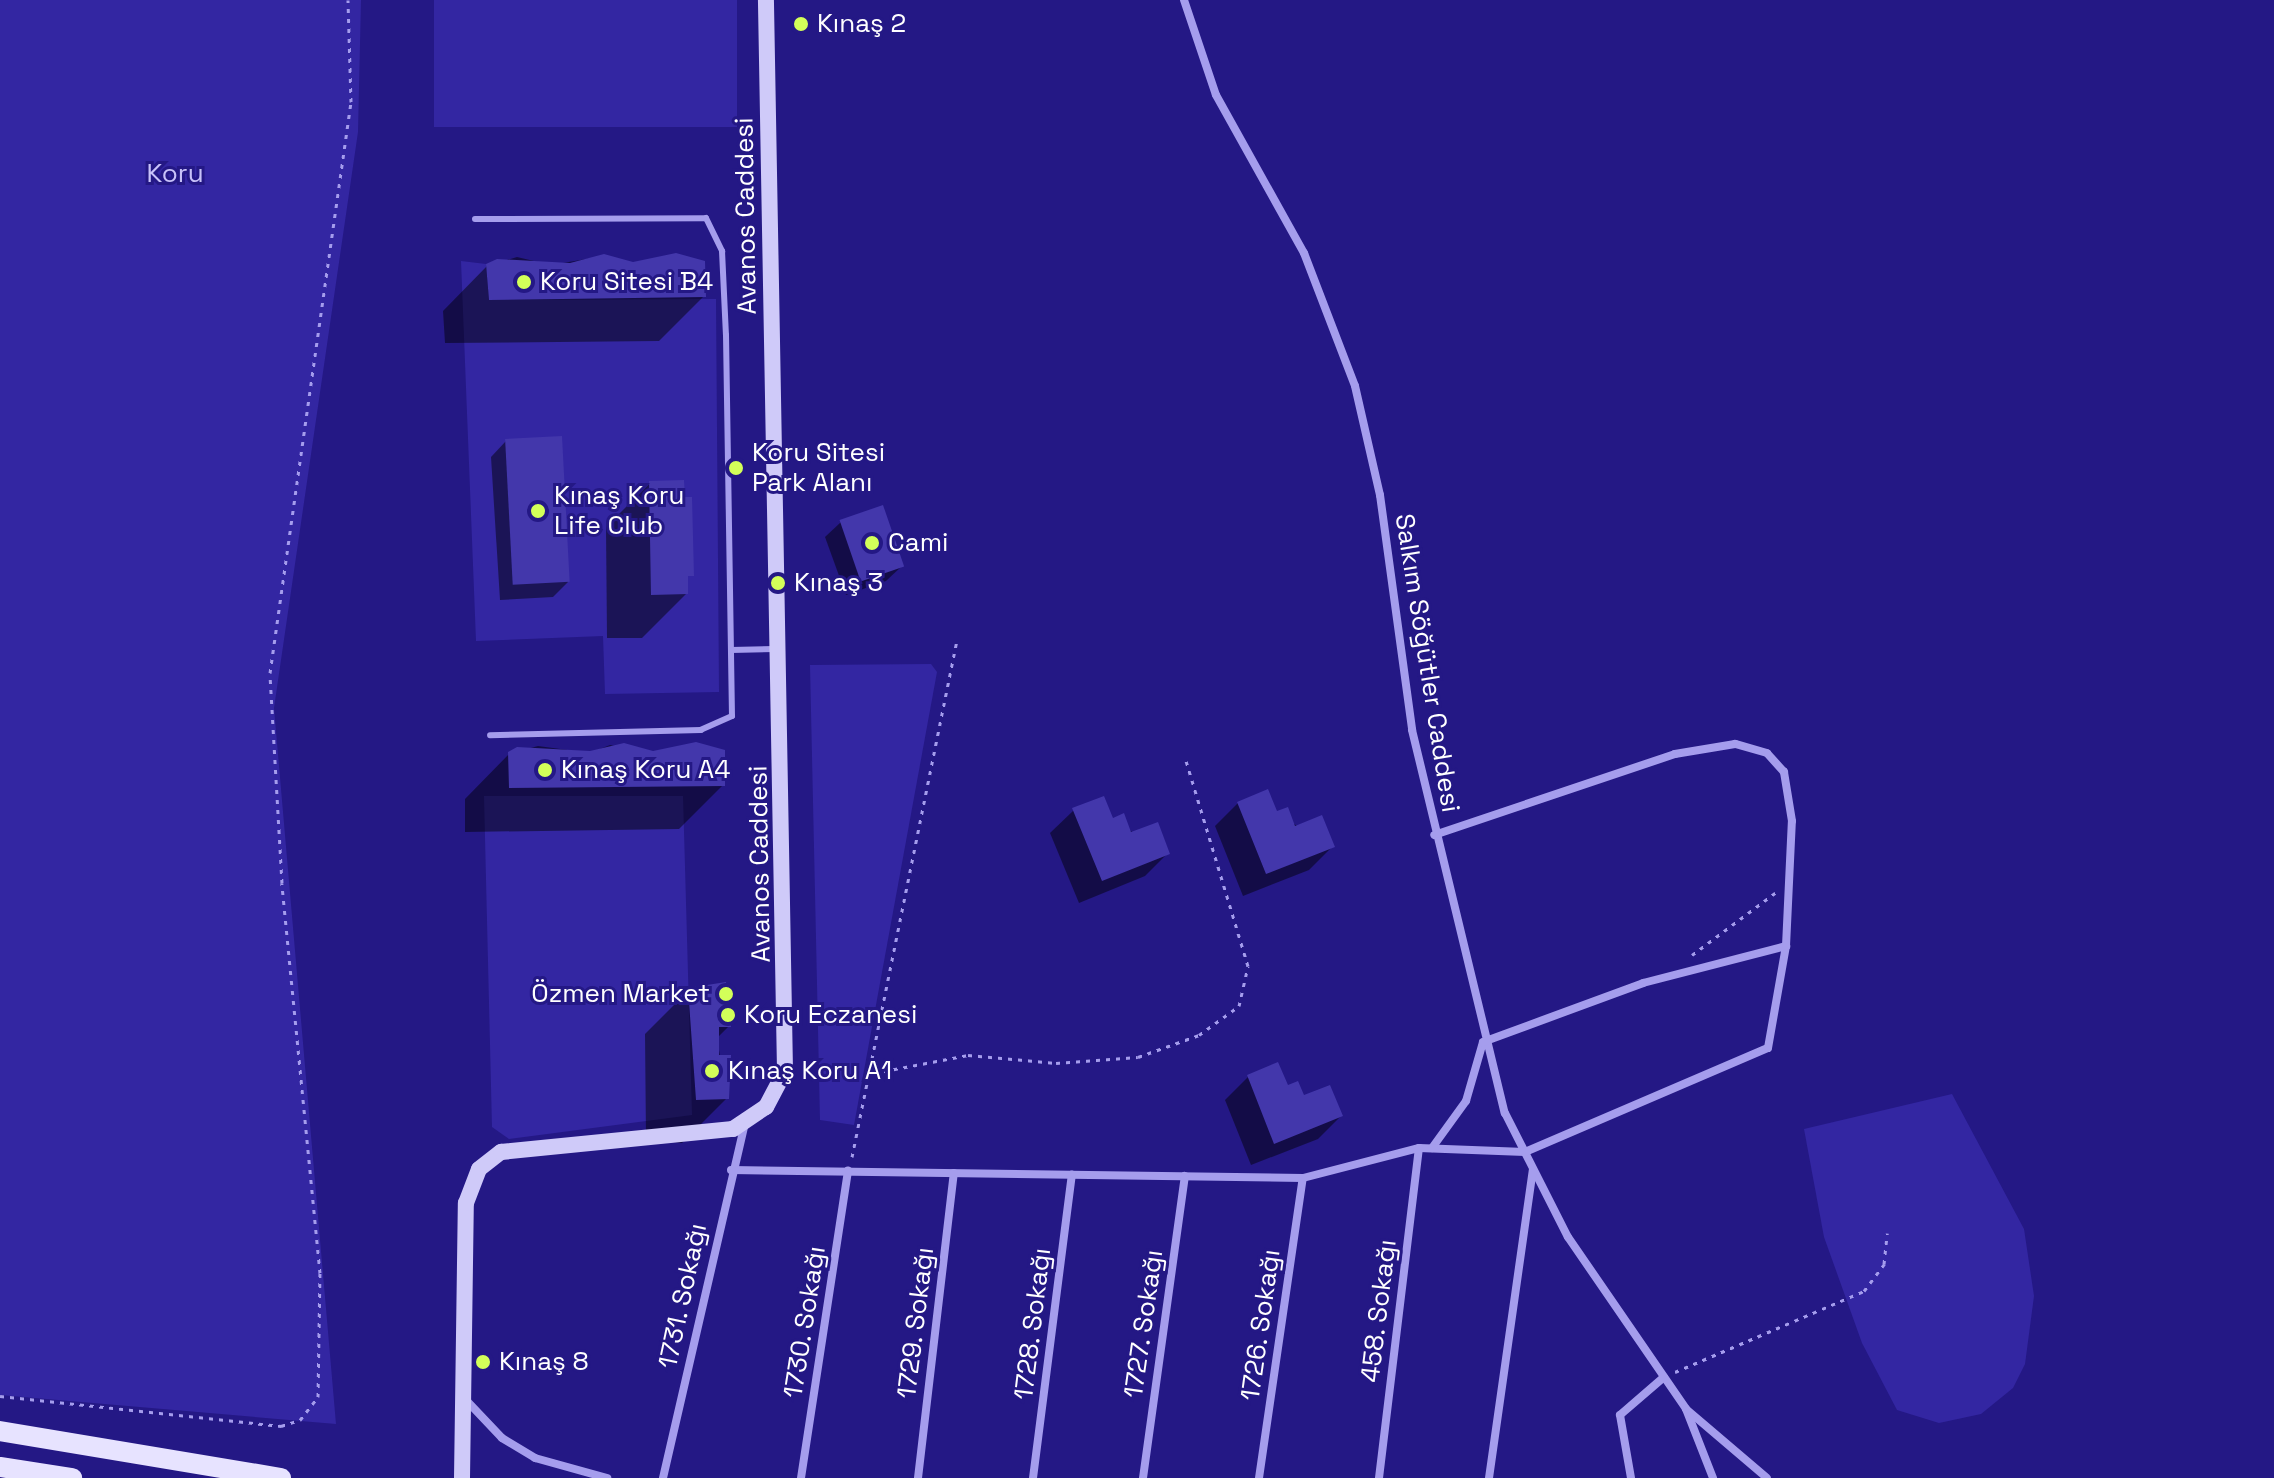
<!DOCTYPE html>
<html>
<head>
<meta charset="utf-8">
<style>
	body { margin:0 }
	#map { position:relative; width:2274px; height:1478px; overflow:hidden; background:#241885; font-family:"Space Grotesk",sans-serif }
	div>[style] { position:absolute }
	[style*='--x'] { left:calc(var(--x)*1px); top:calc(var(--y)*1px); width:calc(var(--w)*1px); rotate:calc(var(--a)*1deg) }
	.green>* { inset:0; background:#3326a2; transform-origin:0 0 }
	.shadow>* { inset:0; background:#0007 }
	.building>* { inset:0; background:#4337ab; transform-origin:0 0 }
	.path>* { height:3px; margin-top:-1.5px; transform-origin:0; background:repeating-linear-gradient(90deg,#a59ded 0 4px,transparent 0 10px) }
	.lane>* { height:6px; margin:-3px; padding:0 3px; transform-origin:3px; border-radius:3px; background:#a59ded }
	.street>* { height:8px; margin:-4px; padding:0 4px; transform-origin:4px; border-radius:4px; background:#a59ded }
	.secondary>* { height:16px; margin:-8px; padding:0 8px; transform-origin:8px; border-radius:8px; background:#cfcaf9 }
	.primary>* { height:20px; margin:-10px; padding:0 10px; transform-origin:10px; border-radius:10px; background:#e7e3ff }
	.dots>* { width:22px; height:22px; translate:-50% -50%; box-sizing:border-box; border:4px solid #241885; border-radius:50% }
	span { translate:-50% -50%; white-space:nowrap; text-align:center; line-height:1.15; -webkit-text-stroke:6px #241885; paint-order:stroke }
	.poi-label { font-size:26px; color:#fff }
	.left { translate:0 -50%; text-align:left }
	.right { translate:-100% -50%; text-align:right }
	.park-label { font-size:26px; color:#c8c2f9 }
	.street-label { font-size:26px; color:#fff }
</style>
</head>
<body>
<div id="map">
	<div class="green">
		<div style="clip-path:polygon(0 0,361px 0,358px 132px,274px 708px,336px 1424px,0 1395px)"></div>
		<div style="left:434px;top:0;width:303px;height:127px"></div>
		<div style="clip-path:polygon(461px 261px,486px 264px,489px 300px,716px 299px,719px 692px,605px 694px,603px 636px,476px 641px)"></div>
		<div style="clip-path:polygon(931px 664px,937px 672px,854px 1125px,820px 1120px,810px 665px)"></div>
		<div style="clip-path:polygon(484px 796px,683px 796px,692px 1115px,509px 1139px,492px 1127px)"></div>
		<div style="clip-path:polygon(1952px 1094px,2024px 1229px,2034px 1296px,2025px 1364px,2013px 1388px,1981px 1414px,1939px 1423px,1897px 1410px,1862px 1343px,1824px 1237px,1804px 1129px)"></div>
	</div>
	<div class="shadow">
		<div style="clip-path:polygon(604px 256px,704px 296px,659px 341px,445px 343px,443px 311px,487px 266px,517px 257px,551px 265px)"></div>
		<div style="clip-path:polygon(506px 441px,568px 582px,553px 597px,500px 600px,491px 457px)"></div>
		<div style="clip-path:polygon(650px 483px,686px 594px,642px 638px,607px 638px,606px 527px)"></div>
		<div style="clip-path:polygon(882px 508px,902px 566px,886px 581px,846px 595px,825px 537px,841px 522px)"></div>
		<div style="clip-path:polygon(610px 745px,653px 753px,723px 785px,679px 829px,465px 832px,465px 799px,509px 754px,538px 746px,590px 753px)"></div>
		<div style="clip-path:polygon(1238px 803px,1276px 813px,1332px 847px,1309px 870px,1243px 896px,1215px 826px)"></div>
		<div style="clip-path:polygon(1074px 810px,1112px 820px,1168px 853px,1145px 876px,1079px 903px,1050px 833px)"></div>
		<div style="clip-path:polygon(689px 990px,729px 1026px,717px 1038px,727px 1098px,682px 1143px,646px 1139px,645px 1034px)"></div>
		<div style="clip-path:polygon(1248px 1077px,1287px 1088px,1341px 1116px,1318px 1139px,1251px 1165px,1225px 1100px)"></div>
	</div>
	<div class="building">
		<div style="clip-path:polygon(676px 253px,705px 261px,706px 297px,489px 300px,486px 264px,497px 259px,570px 263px,604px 254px,633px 262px)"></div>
		<div style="left:562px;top:436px;width:146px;height:57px;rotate:87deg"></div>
		<div style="clip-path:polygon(684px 480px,685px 497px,692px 497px,694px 576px,688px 576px,688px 594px,651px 595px,649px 481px)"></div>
		<div style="left:883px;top:505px;width:65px;height:46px;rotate:71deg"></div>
		<div style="clip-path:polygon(696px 742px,725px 750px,725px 786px,509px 788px,508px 752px,517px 747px,590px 751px,624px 743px,653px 751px)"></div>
		<div style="clip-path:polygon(1268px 789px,1277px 811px,1288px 807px,1295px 826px,1322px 815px,1335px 847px,1266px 874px,1237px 802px)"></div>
		<div style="clip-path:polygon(1104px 796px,1113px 818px,1124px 813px,1131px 832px,1158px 822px,1170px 854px,1102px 881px,1072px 808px)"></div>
		<div style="clip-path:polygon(726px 982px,731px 1027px,719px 1027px,719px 1055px,731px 1055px,729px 1099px,696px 1100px,688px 988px)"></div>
		<div style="clip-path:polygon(1278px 1062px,1288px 1085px,1298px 1081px,1304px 1095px,1330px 1085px,1343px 1116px,1274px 1144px,1247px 1075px)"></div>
	</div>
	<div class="path">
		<div style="--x:1692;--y:955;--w:104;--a:-36.8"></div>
		<div style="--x:874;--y:1073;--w:96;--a:-10.8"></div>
		<div style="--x:968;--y:1055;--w:88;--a:5.2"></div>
		<div style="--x:1056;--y:1063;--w:82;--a:-4.2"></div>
		<div style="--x:1138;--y:1057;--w:65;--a:-19.8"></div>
		<div style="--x:1199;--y:1035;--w:49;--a:-35.9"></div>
		<div style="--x:1239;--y:1006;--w:41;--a:-77.3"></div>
		<div style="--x:1248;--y:966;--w:214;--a:-106.8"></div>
		<div style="--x:852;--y:1157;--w:528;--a:-78.52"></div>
		<div style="--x:1675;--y:1372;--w:206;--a:-23.2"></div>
		<div style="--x:1864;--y:1291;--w:34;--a:-53"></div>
		<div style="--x:1884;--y:1264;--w:31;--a:-84"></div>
		<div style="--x:0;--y:1396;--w:283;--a:6.1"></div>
		<div style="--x:281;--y:1426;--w:20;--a:-18"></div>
		<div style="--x:300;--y:1420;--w:29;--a:-52"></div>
		<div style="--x:318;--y:1397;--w:124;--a:-89.1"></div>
		<div style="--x:320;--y:1273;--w:392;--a:-95.6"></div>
		<div style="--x:282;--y:883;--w:210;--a:-93.3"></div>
		<div style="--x:270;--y:673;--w:577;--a:-81.93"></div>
		<div style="--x:351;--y:102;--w:102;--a:-91.7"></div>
	</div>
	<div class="lane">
		<div style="--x:475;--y:219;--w:231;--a:-0.2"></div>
		<div style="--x:706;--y:218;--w:37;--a:64"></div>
		<div style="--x:722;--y:251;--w:84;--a:87.3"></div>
		<div style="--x:726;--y:335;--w:381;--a:89.1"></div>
		<div style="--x:732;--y:716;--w:34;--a:156"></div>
		<div style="--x:701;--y:730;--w:211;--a:178.6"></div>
		<div style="--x:731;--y:650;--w:44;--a:-1.3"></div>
	</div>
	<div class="street">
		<div style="--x:1184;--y:0;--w:100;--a:71.4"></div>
		<div style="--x:1216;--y:95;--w:181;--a:60.9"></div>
		<div style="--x:1304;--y:253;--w:142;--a:69"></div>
		<div style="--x:1355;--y:386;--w:112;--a:77.1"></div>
		<div style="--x:1380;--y:495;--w:237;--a:82.2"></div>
		<div style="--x:1412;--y:730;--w:394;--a:76.4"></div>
		<div style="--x:1505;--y:1113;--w:139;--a:63.1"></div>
		<div style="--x:1568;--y:1237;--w:209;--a:55.5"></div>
		<div style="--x:1686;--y:1409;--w:74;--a:68.6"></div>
		<div style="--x:1432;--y:1148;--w:58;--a:-54.1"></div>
		<div style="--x:1466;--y:1101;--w:61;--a:-73.9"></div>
		<div style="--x:1483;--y:1042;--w:171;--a:-20.2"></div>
		<div style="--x:1643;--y:983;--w:148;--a:-14.5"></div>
		<div style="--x:731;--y:1170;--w:572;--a:0.8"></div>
		<div style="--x:1303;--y:1178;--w:120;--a:-14.5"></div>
		<div style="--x:1419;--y:1148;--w:106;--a:2.2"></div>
		<div style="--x:1525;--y:1152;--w:264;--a:-23.2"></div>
		<div style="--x:1768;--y:1048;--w:104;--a:-80"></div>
		<div style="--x:1786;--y:946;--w:125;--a:-87.3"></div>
		<div style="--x:1792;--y:821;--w:50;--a:-99.3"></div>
		<div style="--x:1784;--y:772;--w:25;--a:-132"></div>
		<div style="--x:1767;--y:753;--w:33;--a:-164"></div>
		<div style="--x:1735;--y:744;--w:61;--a:170.5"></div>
		<div style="--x:1675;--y:754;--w:254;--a:161.4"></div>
		<div style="--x:466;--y:1400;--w:52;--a:46.5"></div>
		<div style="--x:502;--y:1438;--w:39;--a:31"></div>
		<div style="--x:535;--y:1458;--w:75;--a:15.5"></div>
		<div style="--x:1686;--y:1409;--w:106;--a:40.4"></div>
		<div style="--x:663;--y:1478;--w:363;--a:-77"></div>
		<div style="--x:801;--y:1478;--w:311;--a:-81.3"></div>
		<div style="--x:918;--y:1478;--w:307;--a:-83.3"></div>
		<div style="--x:1033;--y:1478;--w:306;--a:-82.7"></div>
		<div style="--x:1143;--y:1478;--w:305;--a:-82.1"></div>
		<div style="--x:1259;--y:1478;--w:303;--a:-81.7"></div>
		<div style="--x:1379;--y:1478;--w:332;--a:-83.1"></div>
		<div style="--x:1489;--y:1478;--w:311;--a:-81.9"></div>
		<div style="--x:1631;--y:1478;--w:64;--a:-99.9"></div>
		<div style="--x:1620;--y:1415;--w:58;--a:-40.8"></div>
	</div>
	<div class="secondary">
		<div style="--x:462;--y:1478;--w:275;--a:-89.2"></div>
		<div style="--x:466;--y:1203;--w:36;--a:-69"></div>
		<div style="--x:479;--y:1169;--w:28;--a:-38"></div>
		<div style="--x:501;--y:1152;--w:233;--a:-5.7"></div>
		<div style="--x:733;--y:1129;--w:40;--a:-34"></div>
		<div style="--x:766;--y:1107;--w:41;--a:-62.2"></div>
		<div style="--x:785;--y:1071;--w:1071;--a:-91.02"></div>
	</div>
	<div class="primary">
		<div style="--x:0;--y:1431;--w:285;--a:9.5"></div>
		<div style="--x:0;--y:1467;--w:73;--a:8.7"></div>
	</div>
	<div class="dots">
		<div style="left:801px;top:24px;background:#d3ff59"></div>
		<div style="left:524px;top:282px;background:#d3ff59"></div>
		<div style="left:736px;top:468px;background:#d3ff59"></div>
		<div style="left:538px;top:511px;background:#d3ff59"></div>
		<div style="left:872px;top:543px;background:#d3ff59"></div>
		<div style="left:778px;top:583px;background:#d3ff59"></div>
		<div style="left:545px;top:770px;background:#d3ff59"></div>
		<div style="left:726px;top:994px;background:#d3ff59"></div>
		<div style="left:728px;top:1015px;background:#d3ff59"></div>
		<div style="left:712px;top:1071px;background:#d3ff59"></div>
		<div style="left:483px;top:1362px;background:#d3ff59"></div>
	</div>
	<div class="poi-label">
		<span class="left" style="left:817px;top:24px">Kınaş 2</span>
		<span class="left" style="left:540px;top:282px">Koru Sitesi B4</span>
		<span class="left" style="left:752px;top:468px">Koru Sitesi<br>Park Alanı</span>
		<span class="left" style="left:554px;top:511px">Kınaş Koru<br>Life Club</span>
		<span class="left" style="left:888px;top:543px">Cami</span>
		<span class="left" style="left:794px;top:583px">Kınaş 3</span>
		<span class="left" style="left:561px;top:770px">Kınaş Koru A4</span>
		<span class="right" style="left:710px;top:994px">Özmen Market</span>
		<span class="left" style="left:744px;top:1015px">Koru Eczanesi</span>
		<span class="left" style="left:728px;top:1071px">Kınaş Koru A1</span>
		<span class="left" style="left:499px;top:1362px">Kınaş 8</span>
	</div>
	<div class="park-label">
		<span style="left:175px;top:174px">Koru</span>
	</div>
	<div class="street-label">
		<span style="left:746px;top:216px;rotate:-91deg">Avanos Caddesi</span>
		<span style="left:1427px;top:663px;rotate:81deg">Salkım Söğütler Caddesi</span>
		<span style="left:760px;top:864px;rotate:-91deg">Avanos Caddesi</span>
		<span style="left:683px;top:1296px;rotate:-78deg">1731. Sokağı</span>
		<span style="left:1379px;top:1311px;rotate:-83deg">458. Sokağı</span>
		<span style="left:805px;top:1322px;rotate:-81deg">1730. Sokağı</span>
		<span style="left:916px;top:1323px;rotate:-83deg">1729. Sokağı</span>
		<span style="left:1033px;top:1324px;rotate:-83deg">1728. Sokağı</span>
		<span style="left:1144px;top:1324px;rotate:-82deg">1727. Sokağı</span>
		<span style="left:1261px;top:1325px;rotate:-82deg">1726. Sokağı</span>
	</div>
</div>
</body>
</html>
